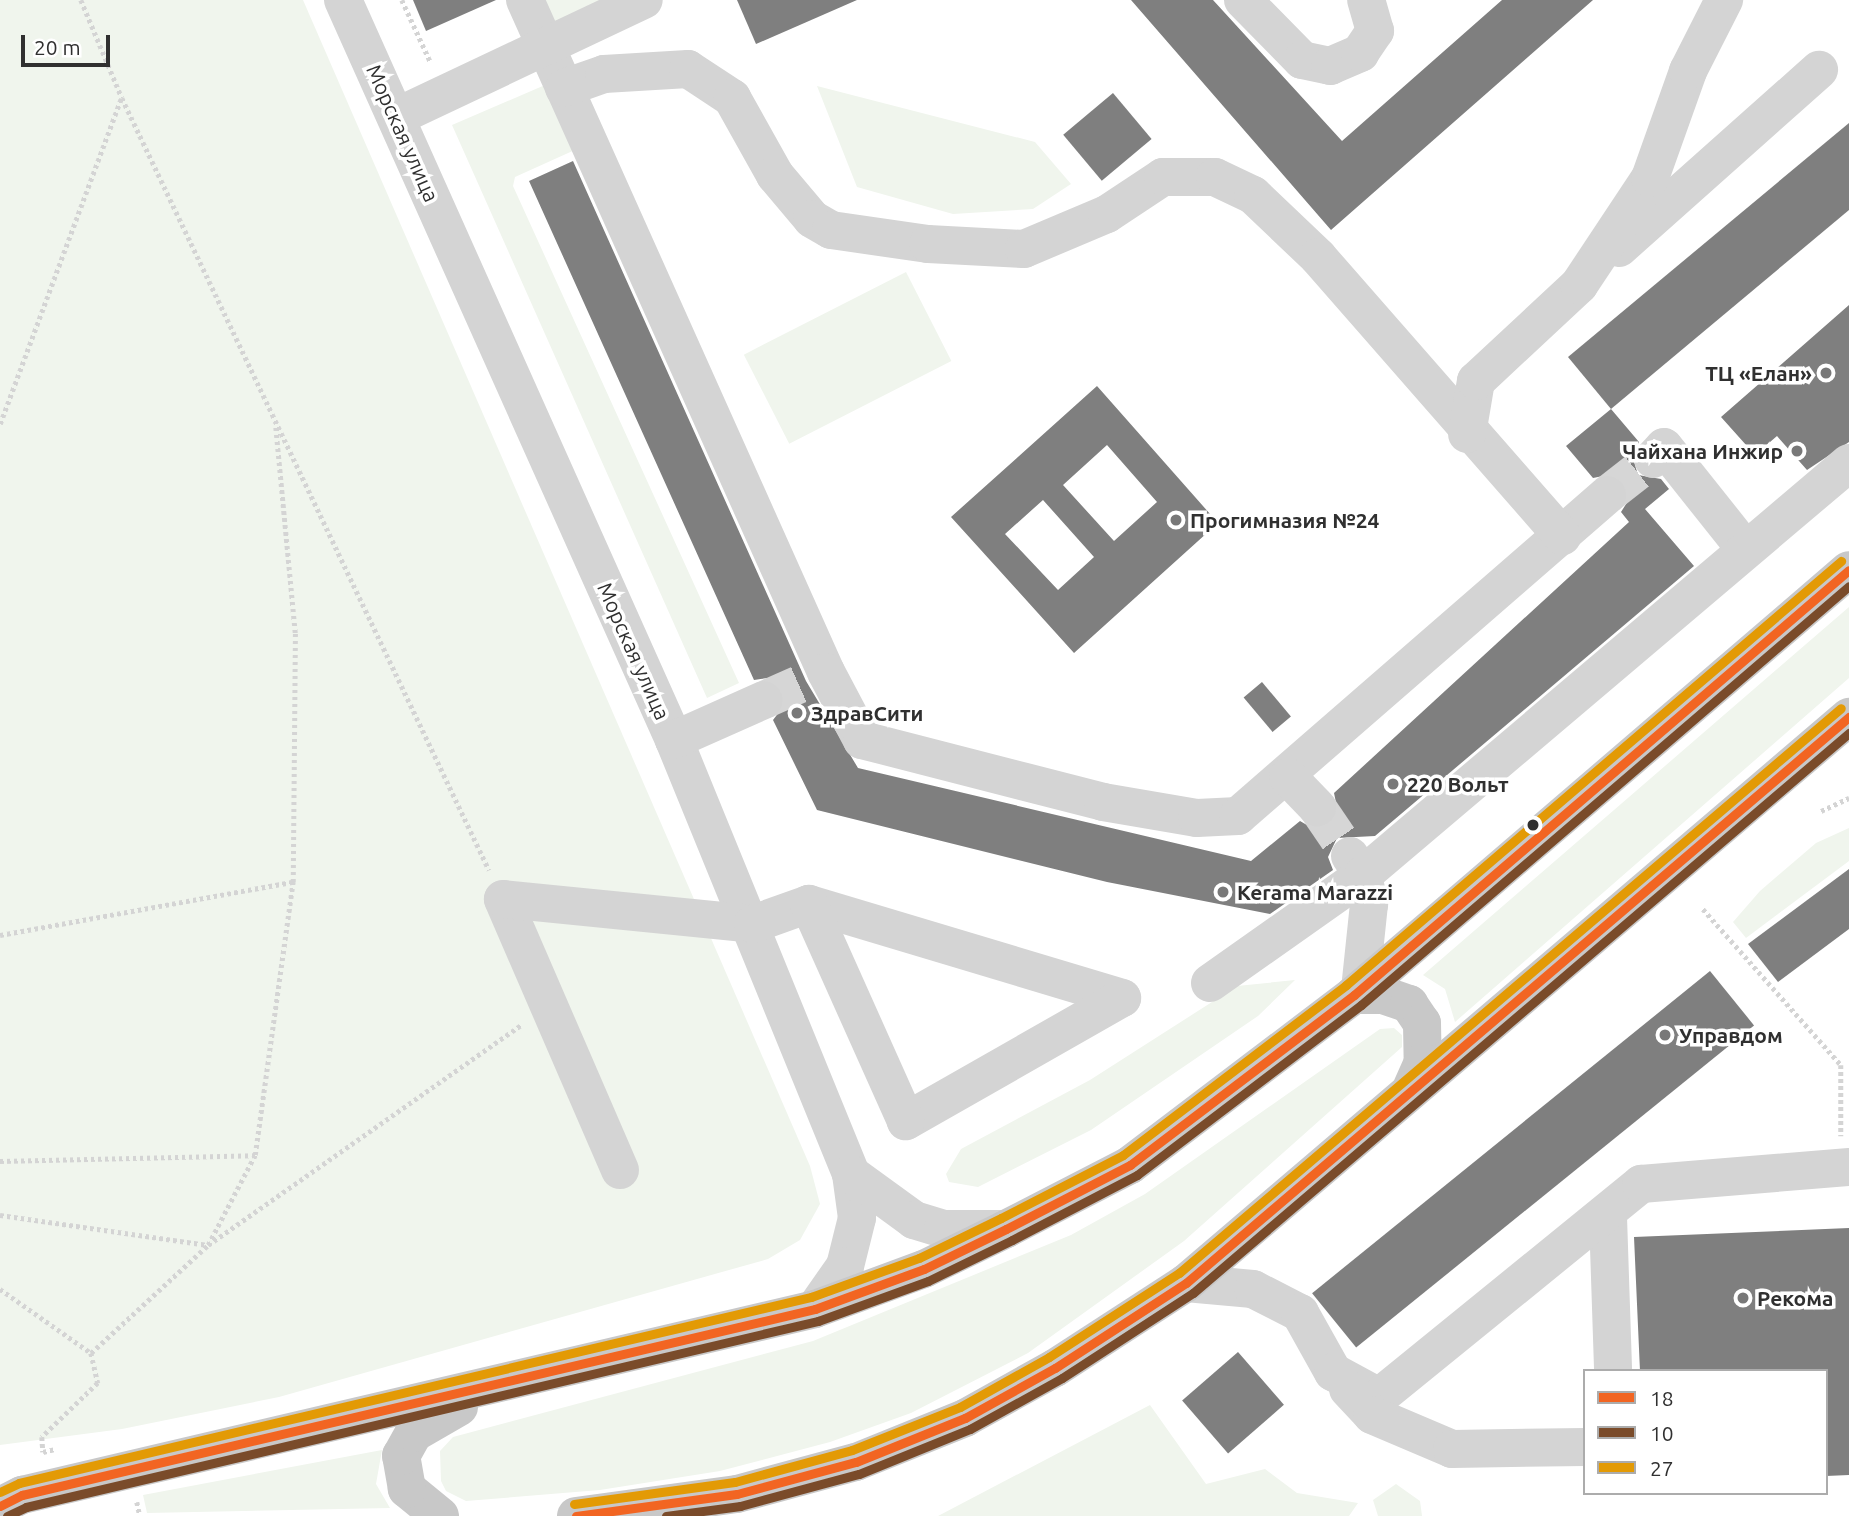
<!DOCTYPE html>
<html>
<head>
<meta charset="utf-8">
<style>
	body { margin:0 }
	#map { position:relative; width:1849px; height:1516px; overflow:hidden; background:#fff; font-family:Ubuntu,sans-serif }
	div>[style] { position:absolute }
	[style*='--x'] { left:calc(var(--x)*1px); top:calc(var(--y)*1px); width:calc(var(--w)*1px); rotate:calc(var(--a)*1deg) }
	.green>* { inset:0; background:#f0f5ed; transform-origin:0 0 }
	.building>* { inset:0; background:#7f7f7f; transform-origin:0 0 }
	.minor-tunnel>* { height:38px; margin-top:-19px; transform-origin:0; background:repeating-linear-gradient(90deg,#d6d6d6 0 38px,transparent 0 57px) }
	.path>* { height:4.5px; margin-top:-2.25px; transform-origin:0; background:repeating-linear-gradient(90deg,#d4d4d4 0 3.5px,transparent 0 7px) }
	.minor>* { height:38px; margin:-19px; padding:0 19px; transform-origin:19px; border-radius:19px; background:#d4d4d4 }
	.major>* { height:38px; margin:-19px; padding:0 19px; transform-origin:19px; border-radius:19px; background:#c8c8c8 }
	.bus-1>* { height:9px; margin:-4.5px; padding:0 4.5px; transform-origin:4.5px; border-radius:4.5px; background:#f26522 }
	.bus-2>* { height:9px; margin:-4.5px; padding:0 4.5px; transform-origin:4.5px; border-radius:4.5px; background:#7a4b2a }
	.bus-3>* { height:9px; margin:-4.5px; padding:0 4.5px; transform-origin:4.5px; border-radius:4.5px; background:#e39a05 }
	.dots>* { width:19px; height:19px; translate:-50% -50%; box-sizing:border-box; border:4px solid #fff; border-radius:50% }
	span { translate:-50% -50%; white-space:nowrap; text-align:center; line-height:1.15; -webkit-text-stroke:7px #fff; paint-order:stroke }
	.street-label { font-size:21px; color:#303030 }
	.poi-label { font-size:21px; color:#303030; font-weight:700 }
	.right { translate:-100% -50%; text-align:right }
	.left { translate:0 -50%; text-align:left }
	.legend { position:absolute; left:1583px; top:1369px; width:245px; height:126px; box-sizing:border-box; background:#fff; border:2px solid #acacac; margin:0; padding:9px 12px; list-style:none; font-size:21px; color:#303030 }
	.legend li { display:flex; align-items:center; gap:14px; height:35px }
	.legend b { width:35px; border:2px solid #acacac }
	.scale { position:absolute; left:21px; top:35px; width:89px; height:32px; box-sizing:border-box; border:4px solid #303030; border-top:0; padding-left:9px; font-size:21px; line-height:24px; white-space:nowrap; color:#303030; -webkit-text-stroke:5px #fff; paint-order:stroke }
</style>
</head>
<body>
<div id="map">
	<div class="green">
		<div style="clip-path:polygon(0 0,303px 0,810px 1166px,820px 1204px,800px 1240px,768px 1259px,279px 1397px,122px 1429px,0 1445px)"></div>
		<div style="clip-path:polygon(540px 0,601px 0,551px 24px)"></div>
		<div style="clip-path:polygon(545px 85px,577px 149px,515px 177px,513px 186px,739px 683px,707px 698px,452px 125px)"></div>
		<div style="clip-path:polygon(817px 86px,1035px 142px,1071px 184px,1033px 209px,953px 214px,857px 187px)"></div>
		<div style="left:906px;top:272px;width:100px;height:182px;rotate:63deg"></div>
		<div style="clip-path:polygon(1849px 607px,1849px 678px,1455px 1022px,1445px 989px,1423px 975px)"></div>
		<div style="clip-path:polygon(1849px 828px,1849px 861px,1746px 938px,1733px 922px,1760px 891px,1816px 843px)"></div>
		<div style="clip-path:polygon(1295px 980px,1258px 1016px,1091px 1130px,978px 1187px,949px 1182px,946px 1174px,961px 1149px,1090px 1080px,1237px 986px)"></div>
		<div style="clip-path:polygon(1394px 1028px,1402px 1035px,1402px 1047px,1184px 1241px,1028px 1353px,911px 1413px,830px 1442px,720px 1471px,600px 1490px,466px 1501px,446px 1491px,441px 1481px,440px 1451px,453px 1437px,813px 1341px,1071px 1235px,1145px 1194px,1380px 1029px)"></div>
		<div style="clip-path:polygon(1150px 1405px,1206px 1484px,1265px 1469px,1297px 1493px,1358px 1503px,1349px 1516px,938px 1516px)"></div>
		<div style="clip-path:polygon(382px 1450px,376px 1484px,390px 1508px,147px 1513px,143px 1495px)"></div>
		<div style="clip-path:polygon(1396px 1484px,1420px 1501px,1422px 1516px,1378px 1516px,1373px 1500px)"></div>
	</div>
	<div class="building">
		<div style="clip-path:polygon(413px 0,496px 0,426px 31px)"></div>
		<div style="clip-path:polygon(737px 0,857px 0,756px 44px)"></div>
		<div style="clip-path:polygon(1131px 0,1213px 0,1342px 141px,1502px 0,1593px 0,1331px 230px)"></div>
		<div style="left:1113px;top:93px;width:60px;height:65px;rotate:50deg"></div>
		<div style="clip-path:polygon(1849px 123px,1849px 210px,1611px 409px,1568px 357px)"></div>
		<div style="clip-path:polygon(573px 161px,806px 681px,858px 768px,1251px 861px,1300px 821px,1312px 828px,1332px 823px,1338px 812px,1334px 793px,1629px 522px,1621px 512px,1628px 501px,1624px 481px,1613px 474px,1593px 478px,1566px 446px,1611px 409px,1639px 442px,1632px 455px,1638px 475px,1661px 479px,1669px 489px,1645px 509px,1694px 566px,1375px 836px,1337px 838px,1328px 857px,1333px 870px,1270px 914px,1107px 882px,817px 810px,773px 720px,786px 703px,784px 691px,767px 678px,754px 680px,529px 181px)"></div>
		<div style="clip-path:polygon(1849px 305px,1849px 442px,1807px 470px,1777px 436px,1755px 455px,1721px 417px)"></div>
		<div style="clip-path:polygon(evenodd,1097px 386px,1218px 523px,1074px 653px,951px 517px,1097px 386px,1107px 445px,1157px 502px,1114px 541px,1063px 485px,1107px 445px,1097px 386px,1043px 500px,1094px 557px,1058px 590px,1005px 534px,1043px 500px)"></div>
		<div style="left:1262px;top:682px;width:45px;height:24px;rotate:50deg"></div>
		<div style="clip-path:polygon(1849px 869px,1849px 929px,1778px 982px,1748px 944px)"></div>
		<div style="left:1710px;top:971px;width:70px;height:512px;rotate:51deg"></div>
		<div style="clip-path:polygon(1849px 1228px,1849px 1475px,1826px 1476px,1826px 1371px,1640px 1371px,1634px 1237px)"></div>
		<div style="left:1238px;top:1352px;width:70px;height:74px;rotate:49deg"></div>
	</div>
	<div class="minor-tunnel">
		<div style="--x:1607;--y:495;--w:58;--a:-38"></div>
		<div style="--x:764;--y:700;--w:57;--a:-23.9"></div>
		<div style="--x:1317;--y:807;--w:57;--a:55.8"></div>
	</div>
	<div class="path">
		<div style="--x:81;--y:0;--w:106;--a:67.3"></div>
		<div style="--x:122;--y:98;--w:855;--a:64.57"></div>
		<div style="--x:402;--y:0;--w:69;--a:65.3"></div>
		<div style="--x:0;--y:424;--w:347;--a:-69.6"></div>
		<div style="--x:1821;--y:811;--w:31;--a:-25"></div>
		<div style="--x:1703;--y:909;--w:208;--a:48.5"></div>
		<div style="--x:1841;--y:1065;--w:71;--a:90"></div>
		<div style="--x:0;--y:935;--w:298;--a:-10.3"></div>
		<div style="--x:0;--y:1161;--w:255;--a:-1.3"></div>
		<div style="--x:0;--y:1215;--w:210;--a:8.2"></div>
		<div style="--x:208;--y:1245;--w:102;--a:-62.4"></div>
		<div style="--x:255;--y:1155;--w:276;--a:-82.1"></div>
		<div style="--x:293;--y:882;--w:249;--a:-89.5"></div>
		<div style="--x:295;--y:633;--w:211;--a:-95.4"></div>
		<div style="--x:0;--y:1289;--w:111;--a:35.1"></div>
		<div style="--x:91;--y:1353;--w:31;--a:77"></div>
		<div style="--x:98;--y:1383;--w:78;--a:136"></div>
		<div style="--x:42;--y:1437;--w:15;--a:86"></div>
		<div style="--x:43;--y:1452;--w:12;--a:-14"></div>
		<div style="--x:91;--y:1353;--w:159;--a:-42.7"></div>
		<div style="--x:208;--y:1245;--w:383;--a:-35.1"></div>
		<div style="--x:137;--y:1502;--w:14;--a:78"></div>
	</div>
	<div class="minor">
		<div style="--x:343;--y:0;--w:811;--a:65.9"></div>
		<div style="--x:674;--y:740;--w:469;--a:67.8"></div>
		<div style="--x:851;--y:1174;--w:44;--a:82.2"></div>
		<div style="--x:857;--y:1218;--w:49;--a:104"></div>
		<div style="--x:845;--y:1266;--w:52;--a:124.9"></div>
		<div style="--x:525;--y:0;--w:736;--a:65.87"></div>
		<div style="--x:826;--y:672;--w:77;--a:62.1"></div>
		<div style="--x:862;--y:740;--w:249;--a:14.4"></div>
		<div style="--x:1103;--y:802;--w:95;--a:9.7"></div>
		<div style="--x:1197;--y:818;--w:41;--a:-2.8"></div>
		<div style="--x:1238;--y:816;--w:489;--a:-41"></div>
		<div style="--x:1243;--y:0;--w:84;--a:45.5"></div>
		<div style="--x:1302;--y:60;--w:29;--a:12"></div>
		<div style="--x:1330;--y:66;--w:33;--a:-23"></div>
		<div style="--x:1360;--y:53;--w:27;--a:-56"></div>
		<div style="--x:1375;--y:31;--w:32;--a:-106"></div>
		<div style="--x:564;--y:88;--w:42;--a:-19.3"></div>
		<div style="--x:604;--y:74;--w:84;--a:-3.4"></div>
		<div style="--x:688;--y:69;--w:53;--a:33.4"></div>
		<div style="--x:732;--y:98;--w:88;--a:60.8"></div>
		<div style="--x:775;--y:175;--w:57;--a:49.9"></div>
		<div style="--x:812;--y:219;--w:22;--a:30"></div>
		<div style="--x:831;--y:230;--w:98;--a:8.2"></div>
		<div style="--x:928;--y:244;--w:96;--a:3"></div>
		<div style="--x:1024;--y:249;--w:90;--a:-22.9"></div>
		<div style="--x:1107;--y:214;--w:67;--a:-33.5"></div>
		<div style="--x:1163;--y:177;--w:52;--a:0"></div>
		<div style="--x:1215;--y:177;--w:42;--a:25.3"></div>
		<div style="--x:1253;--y:195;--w:90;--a:43.6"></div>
		<div style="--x:1318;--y:257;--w:371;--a:48.8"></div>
		<div style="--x:396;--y:117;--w:274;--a:-25.3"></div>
		<div style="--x:1619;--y:248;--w:268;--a:-41.7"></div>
		<div style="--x:1467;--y:434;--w:54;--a:-80.4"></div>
		<div style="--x:1476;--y:381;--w:141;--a:-43"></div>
		<div style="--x:1579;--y:285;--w:128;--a:-56.4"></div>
		<div style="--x:1650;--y:178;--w:114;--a:-70.4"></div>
		<div style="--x:1688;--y:71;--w:80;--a:-63.1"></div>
		<div style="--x:1653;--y:459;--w:16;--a:-47"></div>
		<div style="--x:1664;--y:447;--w:130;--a:51.5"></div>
		<div style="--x:674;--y:740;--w:98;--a:-24"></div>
		<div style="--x:1288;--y:777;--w:42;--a:46"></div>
		<div style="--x:1350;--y:856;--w:23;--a:56"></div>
		<div style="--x:1363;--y:875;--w:30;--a:78"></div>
		<div style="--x:1369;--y:904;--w:85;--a:96"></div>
		<div style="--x:1210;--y:983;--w:187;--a:-35.2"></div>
		<div style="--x:1363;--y:875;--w:637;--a:-40.29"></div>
		<div style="--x:620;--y:1170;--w:295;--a:-113.4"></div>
		<div style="--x:503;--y:899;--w:251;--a:5.7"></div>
		<div style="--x:753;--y:924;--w:59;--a:-19.7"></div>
		<div style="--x:809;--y:904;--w:327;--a:16.7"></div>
		<div style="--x:1122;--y:998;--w:249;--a:150.3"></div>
		<div style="--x:906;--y:1121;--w:238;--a:-114.1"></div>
		<div style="--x:851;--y:1174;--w:78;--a:36.1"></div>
		<div style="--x:914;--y:1220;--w:30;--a:17"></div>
		<div style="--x:943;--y:1229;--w:63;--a:0"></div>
		<div style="--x:1608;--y:1217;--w:154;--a:88.1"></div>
		<div style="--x:1186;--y:1283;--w:67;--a:5.1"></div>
		<div style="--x:1253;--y:1289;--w:53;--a:27.1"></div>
		<div style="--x:1300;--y:1313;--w:68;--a:60.8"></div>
		<div style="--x:1333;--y:1372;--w:52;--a:28.5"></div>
		<div style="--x:1379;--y:1397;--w:338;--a:-39.1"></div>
		<div style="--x:1641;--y:1184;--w:209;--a:-4.7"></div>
		<div style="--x:1348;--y:1389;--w:35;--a:47"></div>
		<div style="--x:1372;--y:1415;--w:87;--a:23"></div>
		<div style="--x:1452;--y:1449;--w:133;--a:-0.9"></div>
	</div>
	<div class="major">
		<div style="--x:1354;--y:995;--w:29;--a:0"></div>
		<div style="--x:1383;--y:995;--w:28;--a:19"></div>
		<div style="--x:1409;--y:1004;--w:23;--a:56"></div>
		<div style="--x:1422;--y:1023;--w:39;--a:89"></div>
		<div style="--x:1423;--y:1062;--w:27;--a:114"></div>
		<div style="--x:0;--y:1506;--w:25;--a:-27"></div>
		<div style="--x:22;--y:1495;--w:815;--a:-13.2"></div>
		<div style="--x:815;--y:1309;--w:116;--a:-20.2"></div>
		<div style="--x:924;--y:1269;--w:91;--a:-26"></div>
		<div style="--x:1006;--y:1229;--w:140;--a:-27.3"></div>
		<div style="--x:1130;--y:1165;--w:281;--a:-37.2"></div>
		<div style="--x:1354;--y:995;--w:652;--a:-40.65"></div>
		<div style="--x:440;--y:1516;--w:43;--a:-140.7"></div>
		<div style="--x:407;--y:1489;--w:34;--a:-100"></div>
		<div style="--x:401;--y:1456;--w:26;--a:-61"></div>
		<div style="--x:414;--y:1433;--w:52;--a:-30"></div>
		<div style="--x:576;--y:1516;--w:162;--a:-7.8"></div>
		<div style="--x:737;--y:1494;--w:123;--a:-15.1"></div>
		<div style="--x:856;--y:1462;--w:118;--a:-22"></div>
		<div style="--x:965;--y:1418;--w:103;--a:-29.1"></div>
		<div style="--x:1055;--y:1368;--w:156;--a:-33"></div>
		<div style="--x:1186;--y:1283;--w:872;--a:-40.49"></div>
	</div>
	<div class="bus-1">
		<div style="--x:0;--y:1506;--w:25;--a:-27"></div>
		<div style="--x:22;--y:1495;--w:815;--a:-13.2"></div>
		<div style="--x:815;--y:1309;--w:116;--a:-20.2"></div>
		<div style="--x:924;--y:1269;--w:91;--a:-26"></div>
		<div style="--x:1006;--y:1229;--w:140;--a:-27.3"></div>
		<div style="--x:1130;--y:1165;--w:281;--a:-37.2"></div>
		<div style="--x:1354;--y:995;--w:652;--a:-40.65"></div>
		<div style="--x:576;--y:1516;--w:162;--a:-7.8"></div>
		<div style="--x:737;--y:1494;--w:123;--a:-15.1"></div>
		<div style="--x:856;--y:1462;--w:118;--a:-22"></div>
		<div style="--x:965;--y:1418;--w:103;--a:-29.1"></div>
		<div style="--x:1055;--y:1368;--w:156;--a:-33"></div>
		<div style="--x:1186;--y:1283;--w:872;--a:-40.49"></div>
	</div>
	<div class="bus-2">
		<div style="--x:7;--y:1516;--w:21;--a:-25"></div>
		<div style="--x:26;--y:1507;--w:814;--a:-13.22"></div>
		<div style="--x:818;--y:1321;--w:117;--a:-20"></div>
		<div style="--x:928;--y:1281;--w:93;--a:-26"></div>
		<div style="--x:1012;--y:1240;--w:141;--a:-27.5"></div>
		<div style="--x:1137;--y:1175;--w:281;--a:-37.2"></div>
		<div style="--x:1361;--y:1005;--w:643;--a:-40.65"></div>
		<div style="--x:666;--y:1516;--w:75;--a:-7.7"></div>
		<div style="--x:740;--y:1506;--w:123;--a:-15.1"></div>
		<div style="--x:859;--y:1474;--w:120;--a:-22.1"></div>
		<div style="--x:970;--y:1429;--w:105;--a:-29"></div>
		<div style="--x:1062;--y:1378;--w:156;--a:-33"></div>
		<div style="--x:1193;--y:1293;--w:863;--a:-40.49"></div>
	</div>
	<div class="bus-3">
		<div style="--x:0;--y:1492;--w:21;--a:-25"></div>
		<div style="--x:19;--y:1483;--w:814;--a:-13.22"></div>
		<div style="--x:811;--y:1297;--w:115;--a:-19.9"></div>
		<div style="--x:919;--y:1258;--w:91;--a:-26"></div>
		<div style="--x:1001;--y:1218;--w:137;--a:-27.3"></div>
		<div style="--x:1123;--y:1155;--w:280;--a:-37.3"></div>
		<div style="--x:1346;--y:985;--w:652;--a:-40.58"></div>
		<div style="--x:574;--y:1504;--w:162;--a:-7.8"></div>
		<div style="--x:735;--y:1482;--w:121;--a:-15.3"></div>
		<div style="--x:852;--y:1450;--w:116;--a:-21.7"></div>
		<div style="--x:960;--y:1407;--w:102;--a:-29.3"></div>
		<div style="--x:1049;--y:1357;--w:155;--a:-32.9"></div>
		<div style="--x:1179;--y:1273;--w:870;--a:-40.48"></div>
	</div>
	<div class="dots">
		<div style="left:1826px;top:373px;background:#787878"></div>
		<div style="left:1797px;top:451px;background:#787878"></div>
		<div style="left:1176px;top:520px;background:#787878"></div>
		<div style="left:797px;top:713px;background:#787878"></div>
		<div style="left:1393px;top:784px;background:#787878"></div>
		<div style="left:1533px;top:825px;background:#303030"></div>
		<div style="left:1223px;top:892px;background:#787878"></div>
		<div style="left:1665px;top:1035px;background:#787878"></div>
		<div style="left:1743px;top:1298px;background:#787878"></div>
	</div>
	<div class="street-label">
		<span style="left:403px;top:133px;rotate:66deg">Морская улица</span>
		<span style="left:634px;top:651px;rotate:66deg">Морская улица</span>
	</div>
	<div class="poi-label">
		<span class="right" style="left:1812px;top:373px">ТЦ «Елан»</span>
		<span class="right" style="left:1783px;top:451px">Чайхана Инжир</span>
		<span class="left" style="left:1190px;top:520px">Прогимназия №24</span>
		<span class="left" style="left:811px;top:713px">ЗдравСити</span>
		<span class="left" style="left:1407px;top:784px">220 Вольт</span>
		<span class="left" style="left:1237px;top:892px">Kerama Marazzi</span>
		<span class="left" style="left:1679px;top:1035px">Управдом</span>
		<span class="left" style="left:1757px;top:1298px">Рекома</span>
	</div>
	<ul class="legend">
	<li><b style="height:9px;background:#f26522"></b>18</li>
	<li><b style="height:9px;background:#7a4b2a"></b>10</li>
	<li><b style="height:9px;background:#e39a05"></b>27</li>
	</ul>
	<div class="scale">20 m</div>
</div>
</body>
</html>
